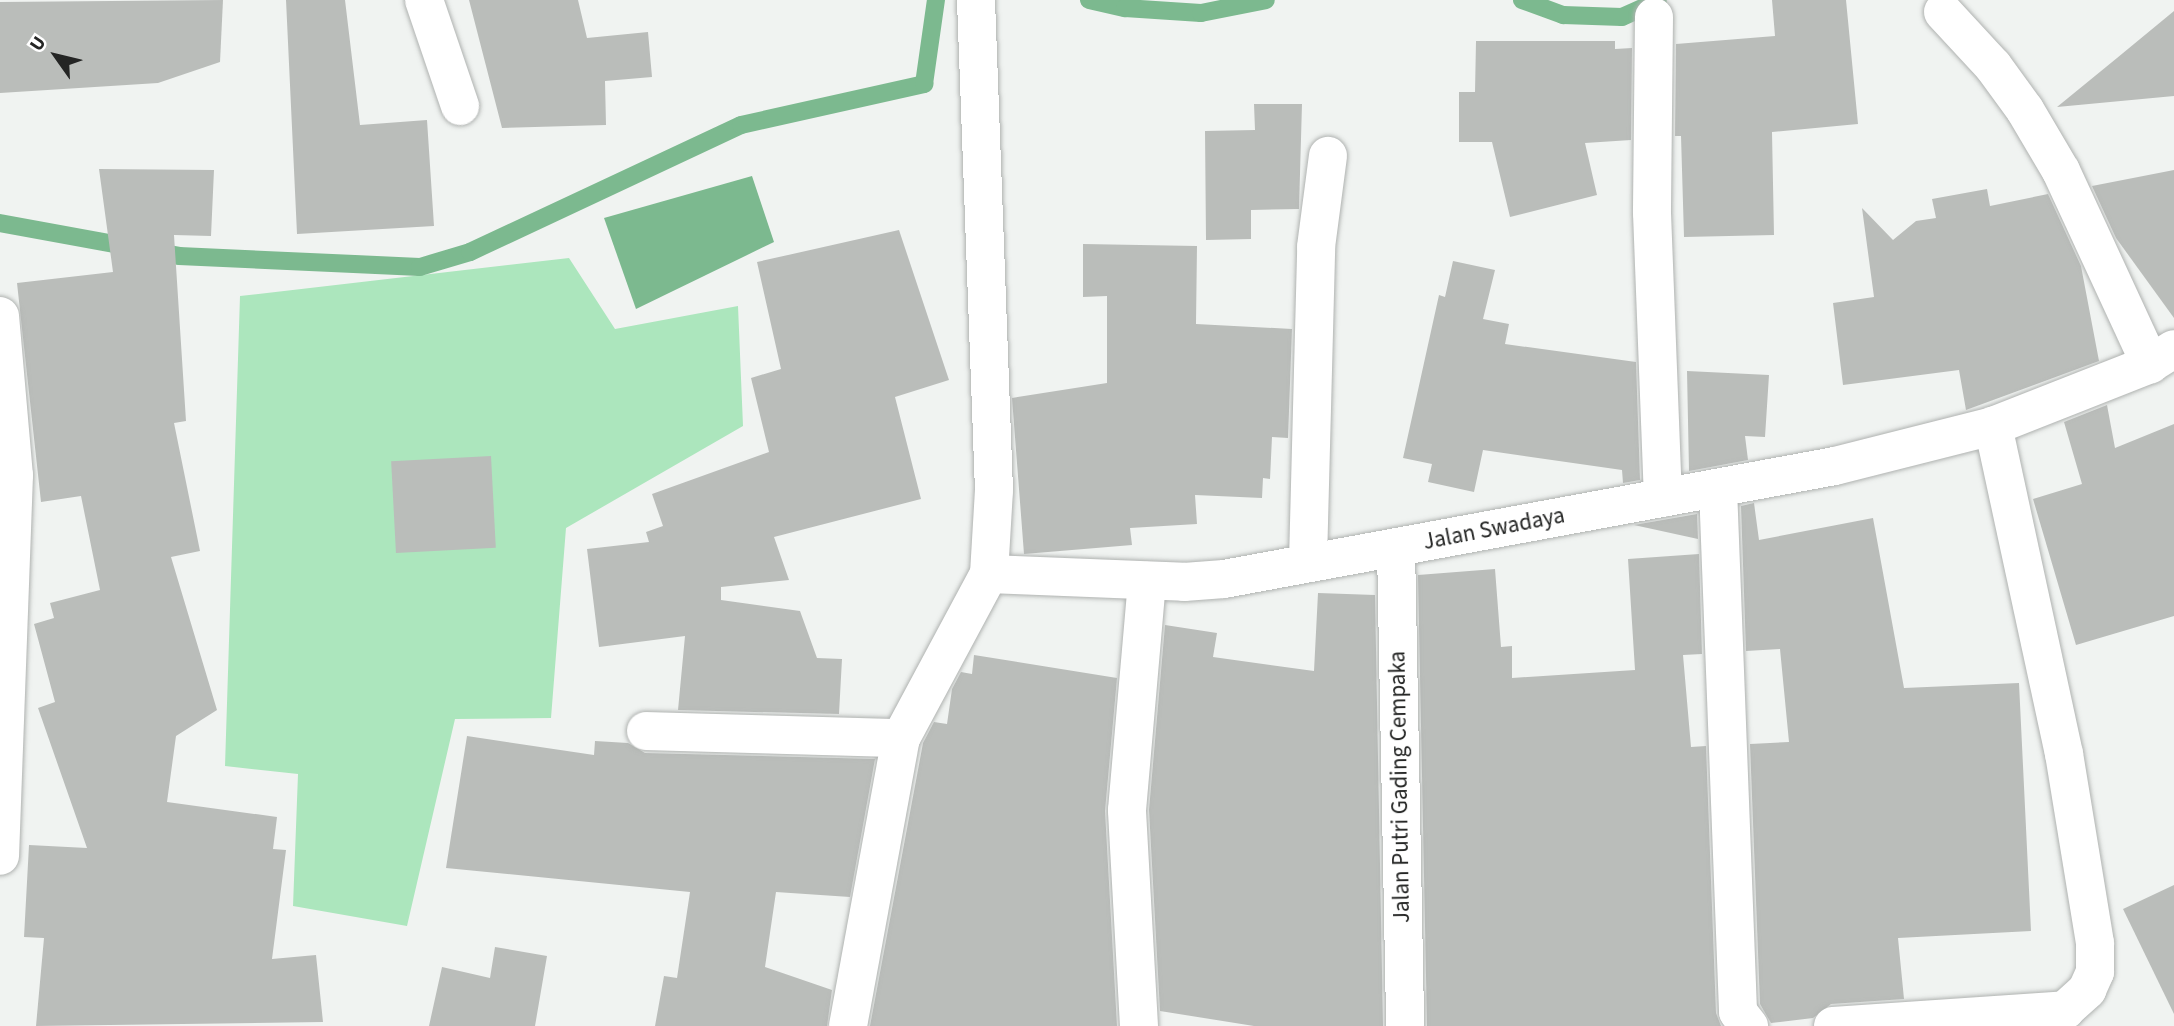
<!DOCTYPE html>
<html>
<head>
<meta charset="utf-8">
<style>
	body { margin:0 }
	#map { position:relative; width:2174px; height:1026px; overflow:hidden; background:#f0f3f1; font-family:"Source Sans 3",sans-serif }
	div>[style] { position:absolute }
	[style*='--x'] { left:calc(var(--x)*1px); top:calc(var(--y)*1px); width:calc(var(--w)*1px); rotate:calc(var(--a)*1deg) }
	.green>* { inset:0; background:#ace6bd }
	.water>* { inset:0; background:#7cb98f }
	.stream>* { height:18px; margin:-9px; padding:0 9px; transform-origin:9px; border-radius:9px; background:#7cb98f }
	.building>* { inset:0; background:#babdba; transform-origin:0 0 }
	.roads { filter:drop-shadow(0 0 2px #afb2b0) drop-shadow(0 0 2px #afb2b0) }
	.street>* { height:38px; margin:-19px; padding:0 19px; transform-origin:19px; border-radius:19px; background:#fff }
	span { translate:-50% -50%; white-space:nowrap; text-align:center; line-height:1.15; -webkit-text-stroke:5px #fff; paint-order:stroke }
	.street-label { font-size:23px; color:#242524 }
	.north { position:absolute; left:21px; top:21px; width:70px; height:70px; -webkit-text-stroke:5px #fff; paint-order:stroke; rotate:304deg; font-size:19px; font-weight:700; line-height:28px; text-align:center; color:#242524 }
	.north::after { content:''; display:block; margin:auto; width:24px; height:32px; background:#242524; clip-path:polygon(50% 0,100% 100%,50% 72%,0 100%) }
</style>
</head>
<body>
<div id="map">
	<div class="green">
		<div style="clip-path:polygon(569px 258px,615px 329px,738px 306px,743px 426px,566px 528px,551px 718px,455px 719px,407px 926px,293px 906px,298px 774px,225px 766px,240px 296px)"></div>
	</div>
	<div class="water">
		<div style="clip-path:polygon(752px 176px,774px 242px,636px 309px,604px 218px)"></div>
	</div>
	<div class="stream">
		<div style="--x:1089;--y:0;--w:37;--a:13"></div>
		<div style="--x:1125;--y:8;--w:76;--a:3.8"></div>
		<div style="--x:1201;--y:13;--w:66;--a:-11.3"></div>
		<div style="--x:1522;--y:0;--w:44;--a:20.1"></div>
		<div style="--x:1563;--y:15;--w:59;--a:1.9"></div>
		<div style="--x:1622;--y:17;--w:39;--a:-24"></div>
		<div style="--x:0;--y:223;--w:182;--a:10.4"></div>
		<div style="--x:179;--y:256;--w:241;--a:2.6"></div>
		<div style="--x:420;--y:267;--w:52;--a:-16.7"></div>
		<div style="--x:470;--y:252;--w:299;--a:-25.1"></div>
		<div style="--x:741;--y:125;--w:188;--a:-12.6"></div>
		<div style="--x:924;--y:84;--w:85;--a:-81.9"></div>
	</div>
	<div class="building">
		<div style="clip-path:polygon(223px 0,220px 62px,158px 83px,0 93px,0 2px)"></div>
		<div style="clip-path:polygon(286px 0,345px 0,360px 125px,427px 120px,434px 226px,297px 234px)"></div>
		<div style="clip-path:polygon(469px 0,578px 0,587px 38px,648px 32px,652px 77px,605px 81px,606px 125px,502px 128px)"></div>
		<div style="clip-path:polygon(1772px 0,1846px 0,1858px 124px,1772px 132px,1774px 235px,1684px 237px,1681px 136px,1675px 136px,1676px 44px,1775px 36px)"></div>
		<div style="clip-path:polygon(2174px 11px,2174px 96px,2057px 107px,2117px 58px)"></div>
		<div style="clip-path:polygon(1476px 41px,1615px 41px,1615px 49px,1632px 48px,1631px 140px,1585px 143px,1597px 195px,1510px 217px,1492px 142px,1459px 142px,1459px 92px,1475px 92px)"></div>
		<div style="clip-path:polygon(1254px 104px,1302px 104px,1299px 209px,1251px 210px,1251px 239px,1206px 240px,1205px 131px,1255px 130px)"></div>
		<div style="clip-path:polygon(99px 169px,214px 170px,211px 236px,174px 235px,186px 421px,174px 423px,200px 551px,171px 557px,217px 710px,176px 736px,167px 802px,277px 817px,273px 849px,286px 850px,272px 959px,316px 955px,323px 1022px,36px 1026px,44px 938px,24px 937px,29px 845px,87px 848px,38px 708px,55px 702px,34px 624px,54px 618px,50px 603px,100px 590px,81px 496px,41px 502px,17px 283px,113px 272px)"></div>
		<div style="clip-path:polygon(2174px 170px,2174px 318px,2116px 238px,2092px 186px)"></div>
		<div style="clip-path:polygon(1987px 189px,1990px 206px,2048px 194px,2081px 266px,2099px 361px,1966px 410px,1959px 370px,1843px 385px,1833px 303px,1874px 297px,1862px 208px,1893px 240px,1916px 221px,1936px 218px,1932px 199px)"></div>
		<div style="clip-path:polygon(899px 230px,949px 380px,895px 397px,921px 499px,774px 537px,789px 580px,721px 587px,721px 600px,800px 611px,817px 658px,842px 659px,839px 714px,678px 710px,685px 636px,599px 647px,587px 549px,649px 542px,646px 532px,663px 526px,652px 494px,769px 452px,751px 378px,781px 369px,757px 262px)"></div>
		<div style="clip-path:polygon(1083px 244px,1197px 246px,1196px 324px,1292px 329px,1288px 438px,1272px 437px,1270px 479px,1263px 478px,1262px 498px,1195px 495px,1197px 524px,1130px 528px,1132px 545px,1024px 554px,1012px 398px,1107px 383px,1107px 296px,1083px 297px)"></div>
		<div style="clip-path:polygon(1453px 261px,1495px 270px,1483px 319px,1509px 324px,1505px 344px,1636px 362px,1640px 480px,1623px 483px,1622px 470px,1483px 450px,1474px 492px,1428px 482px,1432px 464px,1403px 458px,1439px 295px,1445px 297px)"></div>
		<div style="clip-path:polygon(1687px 371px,1769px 375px,1765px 437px,1745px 436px,1748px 460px,1689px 471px)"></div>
		<div style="clip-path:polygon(2107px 405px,2115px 448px,2174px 424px,2174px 616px,2076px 645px,2033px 499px,2082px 484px,2064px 422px)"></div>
		<div style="left:491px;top:456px;width:92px;height:100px;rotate:87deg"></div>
		<div style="clip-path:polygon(1754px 503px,1759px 540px,1873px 518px,1904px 688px,2019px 683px,2031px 931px,1898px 938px,1904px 999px,1831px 1004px,1813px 1018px,1771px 1023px,1760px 1004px,1750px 744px,1789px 742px,1780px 649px,1746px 651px,1741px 506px)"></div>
		<div style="clip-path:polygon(1697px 514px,1698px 539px,1634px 525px)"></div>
		<div style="clip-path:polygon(1699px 554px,1702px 654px,1683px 655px,1691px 747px,1706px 746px,1716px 1013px,1721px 1026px,1427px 1026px,1418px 575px,1495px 569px,1501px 647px,1512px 646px,1512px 678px,1635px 670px,1628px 559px)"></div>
		<div style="clip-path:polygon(1318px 593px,1375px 595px,1383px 1026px,1254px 1026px,1160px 1011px,1149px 810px,1165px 625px,1217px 633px,1213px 657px,1314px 671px)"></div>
		<div style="clip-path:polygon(974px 655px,1117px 678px,1105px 811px,1117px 1026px,870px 1026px,923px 743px,934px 722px,947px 724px,952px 689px,961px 672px,972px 674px)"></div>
		<div style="clip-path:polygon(467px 736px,594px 755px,595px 741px,628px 743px,645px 753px,875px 759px,850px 897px,776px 892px,765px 967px,832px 990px,827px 1026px,655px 1026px,664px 976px,677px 978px,690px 892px,446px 868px)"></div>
		<div style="clip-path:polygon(2174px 885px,2174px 1014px,2123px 909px)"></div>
		<div style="clip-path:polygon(495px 947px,547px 956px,535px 1026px,429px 1026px,442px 967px,490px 978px)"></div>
	</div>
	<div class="roads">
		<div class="street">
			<div style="--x:424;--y:0;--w:112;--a:71.2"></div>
			<div style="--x:1943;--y:12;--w:74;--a:47.2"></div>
			<div style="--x:1993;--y:66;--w:54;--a:54"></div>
			<div style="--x:2025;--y:110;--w:71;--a:59.5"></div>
			<div style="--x:2061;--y:171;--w:213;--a:65.2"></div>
			<div style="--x:1654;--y:17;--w:196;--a:90.6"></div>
			<div style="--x:1652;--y:213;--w:285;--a:87.8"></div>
			<div style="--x:0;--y:316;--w:160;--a:85"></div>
			<div style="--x:14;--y:475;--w:381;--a:92.1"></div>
			<div style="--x:1718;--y:488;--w:524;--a:87.81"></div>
			<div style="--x:1738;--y:1012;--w:18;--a:52"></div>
			<div style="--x:1396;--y:548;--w:478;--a:88.9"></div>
			<div style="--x:1308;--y:561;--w:314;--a:-88.5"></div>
			<div style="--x:1316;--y:247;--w:92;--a:-82.5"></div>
			<div style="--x:989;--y:574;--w:195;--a:2.3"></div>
			<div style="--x:1184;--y:582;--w:40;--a:-4.3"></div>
			<div style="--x:1224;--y:579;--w:621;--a:-10.48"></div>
			<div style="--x:1835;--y:466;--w:163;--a:-14.2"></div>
			<div style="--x:1993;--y:426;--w:169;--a:-21.5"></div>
			<div style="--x:2150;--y:364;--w:28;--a:-32"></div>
			<div style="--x:646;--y:731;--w:255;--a:1.6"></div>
			<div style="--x:848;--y:1026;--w:293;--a:-79.6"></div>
			<div style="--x:901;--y:738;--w:186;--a:-61.8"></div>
			<div style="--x:989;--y:574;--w:83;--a:-86.6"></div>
			<div style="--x:994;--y:491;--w:491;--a:-92.1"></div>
			<div style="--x:1139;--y:1026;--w:216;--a:-93.2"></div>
			<div style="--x:1127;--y:810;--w:230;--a:-85"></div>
			<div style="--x:1833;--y:1026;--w:233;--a:-3.9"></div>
			<div style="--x:2065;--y:1010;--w:30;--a:-42"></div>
			<div style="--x:2087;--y:990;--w:20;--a:-66"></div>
			<div style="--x:2095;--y:972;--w:29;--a:-90"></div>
			<div style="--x:2095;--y:943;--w:192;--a:-99.3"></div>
			<div style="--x:2064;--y:754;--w:336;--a:-102.2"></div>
		</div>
	</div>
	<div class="street-label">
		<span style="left:1494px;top:529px;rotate:-11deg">Jalan Swadaya</span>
		<span style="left:1400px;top:787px;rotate:-91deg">Jalan Putri Gading Cempaka</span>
	</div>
	<div class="north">U</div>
</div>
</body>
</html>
